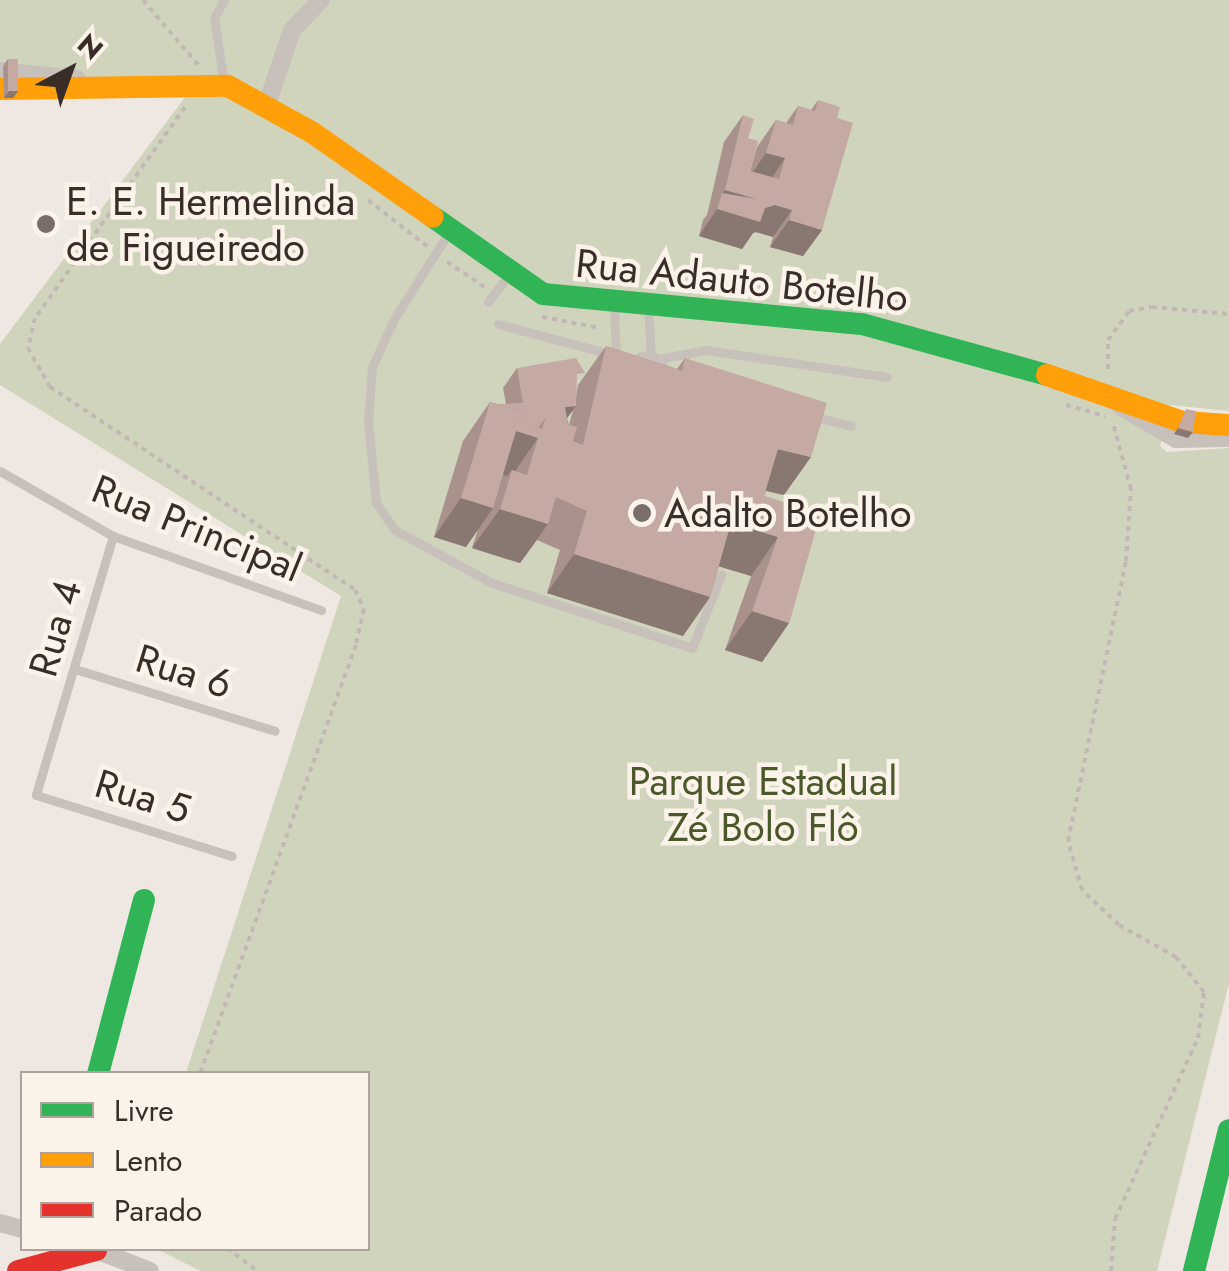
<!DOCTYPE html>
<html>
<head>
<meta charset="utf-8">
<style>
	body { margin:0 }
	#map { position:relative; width:1229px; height:1271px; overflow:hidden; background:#efe8e2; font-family:Jost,sans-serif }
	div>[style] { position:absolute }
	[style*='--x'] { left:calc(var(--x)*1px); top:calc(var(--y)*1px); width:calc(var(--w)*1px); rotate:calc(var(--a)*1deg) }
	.green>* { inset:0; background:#d1d4bc }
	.path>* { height:4px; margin-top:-2px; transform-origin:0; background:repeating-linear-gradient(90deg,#c1b8b3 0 5px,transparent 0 10px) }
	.lane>* { height:9px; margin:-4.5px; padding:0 4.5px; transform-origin:4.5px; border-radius:4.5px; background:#c8c0bb }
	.lane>.ring { margin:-4.5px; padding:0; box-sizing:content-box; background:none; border:9px solid #c8c0bb; border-radius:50% }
	.street>* { height:18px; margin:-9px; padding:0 9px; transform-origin:9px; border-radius:9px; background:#c8c0bb }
	.fast>* { height:22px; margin:-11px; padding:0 11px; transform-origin:11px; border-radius:11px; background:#30b455 }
	.slow>* { height:22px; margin:-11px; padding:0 11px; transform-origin:11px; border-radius:11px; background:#ff9f0a }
	.jam>* { height:22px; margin:-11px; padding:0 11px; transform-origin:11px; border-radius:11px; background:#e5322d }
	.wall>* { inset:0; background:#a9928c }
	.shaded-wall>* { inset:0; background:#897772 }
	.building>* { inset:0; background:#c4aaa3; transform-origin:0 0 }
	.dots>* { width:28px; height:28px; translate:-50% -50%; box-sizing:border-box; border:5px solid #fbf2ea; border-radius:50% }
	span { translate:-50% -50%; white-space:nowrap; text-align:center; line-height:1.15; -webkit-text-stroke:9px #fbf2ea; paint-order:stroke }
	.poi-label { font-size:40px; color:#392d28 }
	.left { translate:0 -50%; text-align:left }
	.street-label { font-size:40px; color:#392d28 }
	.park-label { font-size:40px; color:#4b592a }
	.legend { position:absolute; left:20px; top:1071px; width:350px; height:180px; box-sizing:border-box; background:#fbf2ea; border:2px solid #ada39c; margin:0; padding:12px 18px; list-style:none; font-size:30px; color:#392d28 }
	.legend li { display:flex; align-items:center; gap:20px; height:50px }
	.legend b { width:50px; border:2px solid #ada39c }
	.north { position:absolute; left:20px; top:20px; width:100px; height:100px; -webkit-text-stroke:8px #fbf2ea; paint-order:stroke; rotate:41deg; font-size:28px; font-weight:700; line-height:40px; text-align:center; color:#392d28 }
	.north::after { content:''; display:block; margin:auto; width:35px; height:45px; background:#392d28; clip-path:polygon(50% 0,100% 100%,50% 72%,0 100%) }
</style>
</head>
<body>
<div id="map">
	<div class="green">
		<div style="clip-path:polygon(0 0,1229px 0,1229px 411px,1169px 405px,1160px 446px,1167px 452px,1229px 448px,1229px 983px,1157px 1271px,200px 1271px,157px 1249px,368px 1248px,368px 1074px,186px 1073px,341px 596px,0 385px,0 344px,186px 96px,0 96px)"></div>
	</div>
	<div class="path">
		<div style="--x:143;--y:0;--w:88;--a:49.6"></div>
		<div style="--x:185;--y:107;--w:259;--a:125.4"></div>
		<div style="--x:35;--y:318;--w:31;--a:103"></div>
		<div style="--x:28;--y:348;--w:45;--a:60.6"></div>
		<div style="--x:50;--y:387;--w:366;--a:33.6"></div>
		<div style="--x:355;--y:590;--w:21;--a:65"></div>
		<div style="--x:364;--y:609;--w:37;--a:103"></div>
		<div style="--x:356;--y:645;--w:456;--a:110"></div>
		<div style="--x:368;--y:200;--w:76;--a:38.1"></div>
		<div style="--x:447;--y:262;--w:45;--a:33.3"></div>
		<div style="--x:542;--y:317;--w:60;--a:10.6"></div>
		<div style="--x:1108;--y:369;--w:29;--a:-90"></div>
		<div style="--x:1108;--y:340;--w:36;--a:-54"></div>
		<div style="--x:1129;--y:311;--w:23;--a:-10"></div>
		<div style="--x:1152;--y:307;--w:77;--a:5.2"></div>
		<div style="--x:1066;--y:405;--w:41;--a:15.8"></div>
		<div style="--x:227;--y:1248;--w:38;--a:37"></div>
		<div style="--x:1111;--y:1271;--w:52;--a:-85.6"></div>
		<div style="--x:1115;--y:1219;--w:199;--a:-65.4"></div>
		<div style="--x:1198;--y:1038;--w:46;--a:-82.6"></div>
		<div style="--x:1204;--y:992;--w:45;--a:-128.7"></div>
		<div style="--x:1176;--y:957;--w:65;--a:-150.7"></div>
		<div style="--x:1119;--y:925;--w:51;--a:-136.6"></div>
		<div style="--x:1082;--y:890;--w:51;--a:-105.9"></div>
		<div style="--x:1068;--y:841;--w:286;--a:-78.3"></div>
		<div style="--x:1126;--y:561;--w:72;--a:-86"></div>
		<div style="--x:1131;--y:489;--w:68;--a:-105.3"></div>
	</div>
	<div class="lane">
		<div style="--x:224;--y:83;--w:66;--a:-98.7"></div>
		<div style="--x:214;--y:18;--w:21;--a:-61"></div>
		<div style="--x:449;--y:232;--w:103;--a:122.3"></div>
		<div style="--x:394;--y:319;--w:53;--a:114.6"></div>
		<div style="--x:372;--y:367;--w:54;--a:94.2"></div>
		<div style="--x:368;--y:421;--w:82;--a:84.4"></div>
		<div style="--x:376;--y:503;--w:33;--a:55"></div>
		<div style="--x:395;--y:530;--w:111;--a:28.7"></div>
		<div style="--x:492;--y:583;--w:210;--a:18"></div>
		<div style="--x:692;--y:648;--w:79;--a:-68.3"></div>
		<div style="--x:488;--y:302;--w:35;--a:-53"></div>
		<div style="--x:614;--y:304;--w:52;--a:87.8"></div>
		<div style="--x:648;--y:308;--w:48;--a:86.4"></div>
		<div style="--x:498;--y:324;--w:117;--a:14.9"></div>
		<div class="ring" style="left:630px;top:355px;width:25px;height:25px"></div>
		<div style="--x:658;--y:359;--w:49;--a:-10.6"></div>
		<div style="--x:706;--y:350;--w:183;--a:8.5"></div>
		<div style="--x:812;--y:416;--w:40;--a:14.4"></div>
		<div style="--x:0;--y:471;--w:130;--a:29.9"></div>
		<div style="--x:113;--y:536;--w:221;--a:19.6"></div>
		<div style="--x:113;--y:536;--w:270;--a:106.6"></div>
		<div style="--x:36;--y:795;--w:205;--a:17.3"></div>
		<div style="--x:75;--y:669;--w:209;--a:17.2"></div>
	</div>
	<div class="street">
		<div style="--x:0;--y:71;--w:77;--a:5.9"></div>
		<div style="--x:267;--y:104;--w:78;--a:-71.3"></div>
		<div style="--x:292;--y:30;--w:42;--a:-46"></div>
		<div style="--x:1121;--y:407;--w:64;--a:30.2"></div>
		<div style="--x:1176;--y:439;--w:53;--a:-1.1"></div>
		<div style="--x:0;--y:1223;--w:23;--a:15"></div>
		<div style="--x:91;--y:1248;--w:63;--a:21.3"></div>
	</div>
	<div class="fast">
		<div style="--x:433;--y:217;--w:134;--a:35"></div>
		<div style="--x:543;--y:294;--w:320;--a:5.4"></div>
		<div style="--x:862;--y:324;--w:192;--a:15.4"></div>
		<div style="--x:98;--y:1074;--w:180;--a:-75.2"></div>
		<div style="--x:1194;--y:1271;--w:145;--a:-76.1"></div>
	</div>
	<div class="slow">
		<div style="--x:0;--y:89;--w:228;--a:-0.8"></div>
		<div style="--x:228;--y:86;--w:97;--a:28.9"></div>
		<div style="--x:313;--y:133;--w:146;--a:35"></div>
		<div style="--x:1047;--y:375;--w:144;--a:19.1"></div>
		<div style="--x:1183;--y:422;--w:46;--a:3.7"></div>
	</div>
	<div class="jam">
		<div style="--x:18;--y:1271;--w:81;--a:-15.1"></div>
	</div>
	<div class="wall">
		<div style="clip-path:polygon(8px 59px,18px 91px,13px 98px,4px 98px,3px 66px)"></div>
		<div style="clip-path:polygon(818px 100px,837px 118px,822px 230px,803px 256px,770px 247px,773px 237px,756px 232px,753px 233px,742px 249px,699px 236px,703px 220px,707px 215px,724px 142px,743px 115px,748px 138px,750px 171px,757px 147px,776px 120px,786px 123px,798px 106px,811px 110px)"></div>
		<div style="clip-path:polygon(evenodd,606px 346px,677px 369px,685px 358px,784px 495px,766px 491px,764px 496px,820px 514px,789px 623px,762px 662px,725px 650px,751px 576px,719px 566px,710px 597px,683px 636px,547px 593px,560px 550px,537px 540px,520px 563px,472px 548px,478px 529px,466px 547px,434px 537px,463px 441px,490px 402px,498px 404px,506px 404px,503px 388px,517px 368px,576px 385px,576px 396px,578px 385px,606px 346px,573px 410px,569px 425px,567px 418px,573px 410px)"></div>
	</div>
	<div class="shaded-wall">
		<div style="clip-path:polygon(9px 91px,18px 91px,13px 98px,4px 98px)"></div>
		<div style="clip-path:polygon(766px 153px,785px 158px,767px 185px,748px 179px)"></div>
		<div style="clip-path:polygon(725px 190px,757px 199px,765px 208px,775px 205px,792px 210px,773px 237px,756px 232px,753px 233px,742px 249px,699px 236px,717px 209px,722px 195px)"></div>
		<div style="clip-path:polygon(789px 220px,822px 230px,803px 256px,770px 247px)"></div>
		<div style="clip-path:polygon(576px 406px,561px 426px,565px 407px)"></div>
		<div style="clip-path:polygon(1178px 428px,1193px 432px,1188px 438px,1174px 434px)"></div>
		<div style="clip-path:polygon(518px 430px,538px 438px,511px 477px,512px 470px,507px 476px,489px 470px)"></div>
		<div style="clip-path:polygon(778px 449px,811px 457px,784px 495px,751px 487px)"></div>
		<div style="clip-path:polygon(461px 498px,493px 508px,466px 547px,434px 537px)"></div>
		<div style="clip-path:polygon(500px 509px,548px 524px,520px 563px,472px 548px)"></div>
		<div style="clip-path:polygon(731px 523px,778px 537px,751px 576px,704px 562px)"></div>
		<div style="clip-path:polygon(574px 554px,710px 597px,683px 636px,547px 593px)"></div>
		<div style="clip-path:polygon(752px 611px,789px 623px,762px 662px,725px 650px)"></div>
	</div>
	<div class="building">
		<div style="left:8px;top:59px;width:10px;height:32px"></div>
		<div style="clip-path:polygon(818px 100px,840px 107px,837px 118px,853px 123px,822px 230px,789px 220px,792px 210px,775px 205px,765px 208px,760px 222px,717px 209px,722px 193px,757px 199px,725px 190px,743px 115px,754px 119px,748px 138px,758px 141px,750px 171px,779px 179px,785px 158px,766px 153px,776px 120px,793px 125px,798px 106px,815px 111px)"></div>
		<div style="clip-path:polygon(606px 346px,682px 371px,685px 358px,827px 403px,811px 457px,778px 449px,764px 496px,820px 514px,789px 623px,752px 611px,778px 537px,731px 523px,710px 597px,574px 554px,587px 511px,556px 497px,548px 524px,500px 509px,512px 470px,527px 475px,538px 438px,516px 431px,493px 508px,461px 498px,490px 402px,521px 411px,518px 421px,542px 429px,546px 418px,577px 427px,573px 441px,583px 445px)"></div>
		<div style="clip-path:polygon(576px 358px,585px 373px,577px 374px,576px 406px,565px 407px,568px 425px,546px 418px,538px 428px,518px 421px,521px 411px,498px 404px,523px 403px,517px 368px)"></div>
		<div style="clip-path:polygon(1186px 409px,1196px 411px,1193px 432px,1178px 428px)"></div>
	</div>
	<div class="dots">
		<div style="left:46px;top:224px;background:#796e69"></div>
		<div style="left:642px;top:513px;background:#796e69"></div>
	</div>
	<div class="poi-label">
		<span class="left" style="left:66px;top:224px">E. E. Hermelinda<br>de Figueiredo</span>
		<span class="left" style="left:664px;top:513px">Adalto Botelho</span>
	</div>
	<div class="street-label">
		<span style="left:742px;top:280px;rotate:6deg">Rua Adauto Botelho</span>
		<span style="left:197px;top:528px;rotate:22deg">Rua Principal</span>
		<span style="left:55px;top:628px;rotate:-74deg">Rua 4</span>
		<span style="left:184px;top:671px;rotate:17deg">Rua 6</span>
		<span style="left:143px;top:796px;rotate:17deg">Rua 5</span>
	</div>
	<div class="park-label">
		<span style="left:763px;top:804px">Parque Estadual<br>Zé Bolo Flô</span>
	</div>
	<ul class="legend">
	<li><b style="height:12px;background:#30b455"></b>Livre</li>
	<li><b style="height:12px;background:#ff9f0a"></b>Lento</li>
	<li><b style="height:12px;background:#e5322d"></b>Parado</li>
	</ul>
	<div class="north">N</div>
</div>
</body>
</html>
